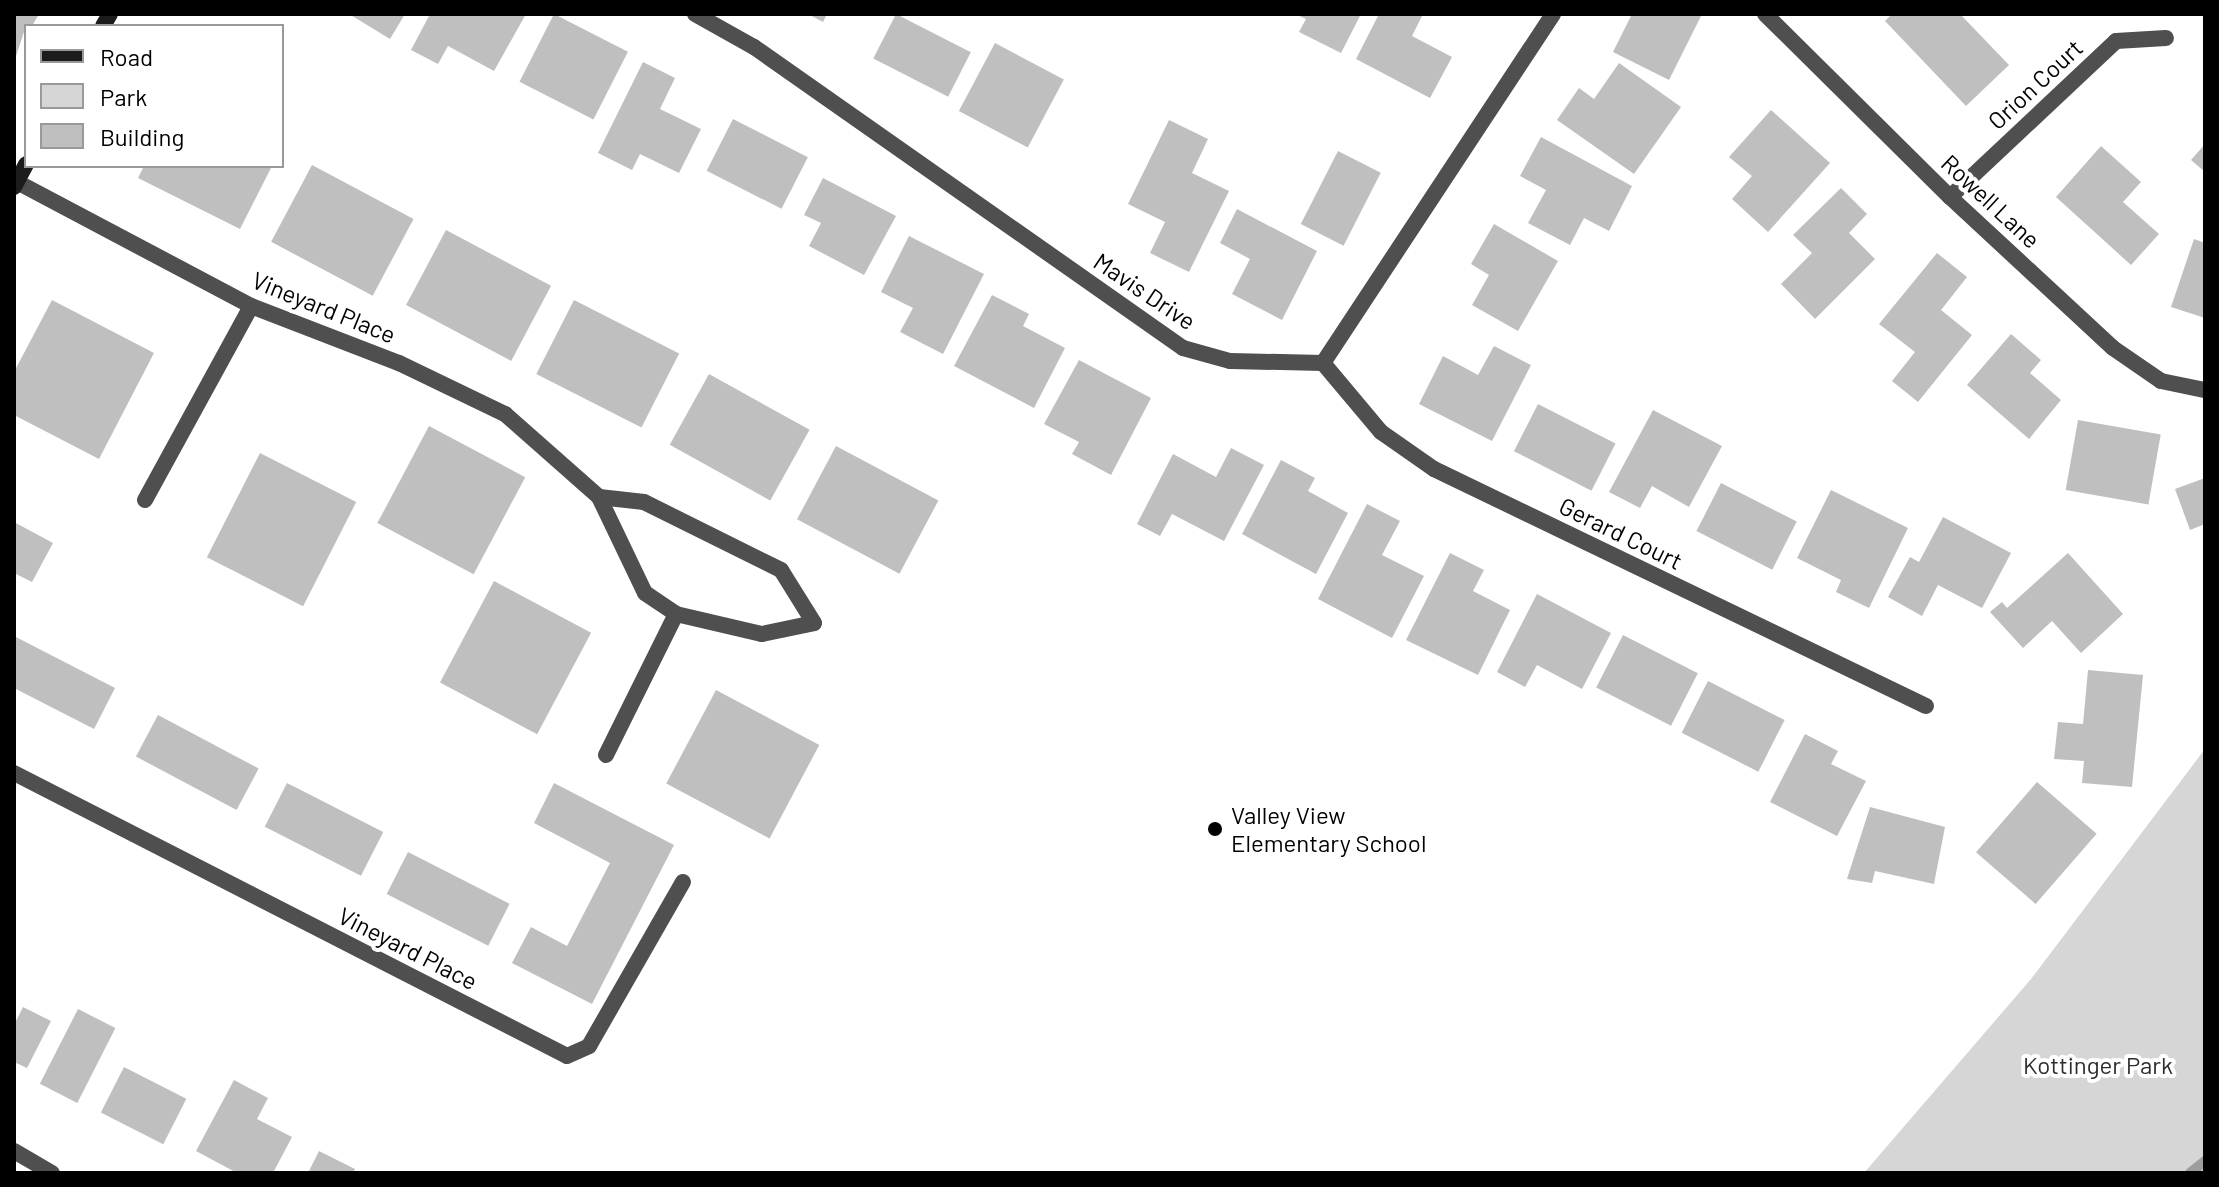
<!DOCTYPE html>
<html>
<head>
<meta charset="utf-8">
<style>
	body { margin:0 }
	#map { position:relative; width:2219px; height:1187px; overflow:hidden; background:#fff; font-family:Barlow,sans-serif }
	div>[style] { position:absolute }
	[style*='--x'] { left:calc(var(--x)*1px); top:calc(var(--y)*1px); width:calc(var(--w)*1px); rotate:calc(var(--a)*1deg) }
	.green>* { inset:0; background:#d6d6d6 }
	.stream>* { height:10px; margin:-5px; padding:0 5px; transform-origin:5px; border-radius:5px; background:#9d9d9d }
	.building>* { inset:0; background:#bfbfbf; transform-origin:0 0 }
	.street>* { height:16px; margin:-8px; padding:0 8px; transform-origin:8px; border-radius:8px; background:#4f4f4f }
	.secondary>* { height:16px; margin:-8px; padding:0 8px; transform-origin:8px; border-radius:8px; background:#1c1c1c }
	.dots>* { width:22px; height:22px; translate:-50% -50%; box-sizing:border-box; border:4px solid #fff; border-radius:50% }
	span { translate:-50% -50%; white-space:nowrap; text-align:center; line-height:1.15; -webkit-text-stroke:8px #fff; paint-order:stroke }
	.street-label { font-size:24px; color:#000 }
	.poi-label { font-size:24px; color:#000 }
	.left { translate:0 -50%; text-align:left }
	.park-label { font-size:24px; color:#2d2d2d }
	.frame { position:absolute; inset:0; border:16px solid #000; pointer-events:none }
	.legend { position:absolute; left:24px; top:24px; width:260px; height:144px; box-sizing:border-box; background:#fff; border:2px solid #999; margin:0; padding:10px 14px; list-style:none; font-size:24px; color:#000 }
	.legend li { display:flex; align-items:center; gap:16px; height:40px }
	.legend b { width:40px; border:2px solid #999 }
</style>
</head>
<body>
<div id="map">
	<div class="green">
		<div style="clip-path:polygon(2205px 749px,2205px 1173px,1864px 1173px,2031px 979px)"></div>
	</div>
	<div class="stream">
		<div style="--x:2190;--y:1173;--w:19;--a:-39"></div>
	</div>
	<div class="building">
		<div style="clip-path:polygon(14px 14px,39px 14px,32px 26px,26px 26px,14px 62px)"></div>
		<div style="clip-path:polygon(349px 14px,405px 14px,390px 39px)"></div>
		<div style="clip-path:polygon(430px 14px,526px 14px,494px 71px,448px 46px,438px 64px,411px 50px)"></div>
		<div style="left:554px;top:14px;width:83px;height:76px;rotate:27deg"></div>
		<div style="clip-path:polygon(808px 14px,827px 14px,823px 22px)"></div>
		<div style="left:896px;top:14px;width:84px;height:50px;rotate:27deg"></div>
		<div style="clip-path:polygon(1295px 14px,1361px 14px,1341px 53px,1299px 32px,1306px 19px)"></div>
		<div style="clip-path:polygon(1379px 14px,1423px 14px,1412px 36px,1452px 57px,1430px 98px,1356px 59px)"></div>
		<div style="clip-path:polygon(1632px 14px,1702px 14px,1669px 80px,1613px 52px)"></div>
		<div style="clip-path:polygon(1892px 14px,1960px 14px,2009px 65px,1966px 106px,1885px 21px)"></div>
		<div style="left:995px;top:43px;width:78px;height:77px;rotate:28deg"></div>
		<div style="clip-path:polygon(643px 62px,675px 78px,660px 109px,701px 129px,679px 173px,640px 154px,632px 170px,598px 153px)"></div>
		<div style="clip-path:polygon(1619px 63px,1681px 107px,1634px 174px,1557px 120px,1579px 88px,1594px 99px)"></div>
		<div style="clip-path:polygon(1771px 110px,1830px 163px,1768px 232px,1732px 199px,1752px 176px,1729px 157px)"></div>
		<div style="left:733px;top:119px;width:84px;height:58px;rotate:27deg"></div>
		<div style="clip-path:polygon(1169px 120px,1208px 139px,1192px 173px,1229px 191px,1189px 272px,1150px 253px,1165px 222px,1128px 204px)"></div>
		<div style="clip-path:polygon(1541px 137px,1632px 186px,1609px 231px,1584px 218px,1570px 245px,1528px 223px,1546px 190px,1520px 176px)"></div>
		<div style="clip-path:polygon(2205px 144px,2205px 172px,2191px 160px)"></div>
		<div style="clip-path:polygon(2101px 146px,2141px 182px,2123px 202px,2159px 234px,2131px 265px,2056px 197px)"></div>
		<div style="left:1338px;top:151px;width:48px;height:82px;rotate:27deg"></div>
		<div style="left:312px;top:165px;width:115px;height:87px;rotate:28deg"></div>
		<div style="clip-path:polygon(144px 166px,272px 166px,240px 229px,138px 178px)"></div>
		<div style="clip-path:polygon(823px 178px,896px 216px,864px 275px,809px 246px,821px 223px,804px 215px)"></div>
		<div style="clip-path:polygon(1841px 188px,1867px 214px,1849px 233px,1875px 259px,1815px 319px,1781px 284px,1812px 253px,1793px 235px)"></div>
		<div style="clip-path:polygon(1237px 209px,1317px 251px,1282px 320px,1232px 294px,1250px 259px,1220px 243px)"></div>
		<div style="clip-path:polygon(1494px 224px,1558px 261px,1518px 331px,1472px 305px,1489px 275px,1471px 264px)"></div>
		<div style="left:446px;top:230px;width:119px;height:85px;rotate:28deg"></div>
		<div style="clip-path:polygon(909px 236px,984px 274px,943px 354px,900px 332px,913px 308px,881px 292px)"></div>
		<div style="clip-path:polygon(2194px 239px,2205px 243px,2205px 318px,2171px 307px)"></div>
		<div style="clip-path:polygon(1937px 253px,1967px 277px,1941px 310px,1972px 335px,1918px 402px,1892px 381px,1915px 352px,1879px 324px)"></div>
		<div style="clip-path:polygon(992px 295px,1029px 314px,1023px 326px,1065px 348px,1034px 408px,954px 366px)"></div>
		<div style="clip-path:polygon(52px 300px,154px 353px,99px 459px,14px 415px,14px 372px)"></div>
		<div style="left:574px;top:300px;width:118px;height:83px;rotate:27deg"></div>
		<div style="clip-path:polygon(2011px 334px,2041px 360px,2030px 373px,2061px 400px,2029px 439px,1967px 385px)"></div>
		<div style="clip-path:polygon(1494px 346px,1531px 365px,1492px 441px,1419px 404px,1443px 356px,1478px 375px)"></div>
		<div style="clip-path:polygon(1079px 360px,1151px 398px,1111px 475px,1072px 454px,1079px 442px,1044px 424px)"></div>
		<div style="left:709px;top:374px;width:115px;height:81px;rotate:29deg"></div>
		<div style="left:1538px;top:404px;width:87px;height:53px;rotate:27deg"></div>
		<div style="clip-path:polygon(1653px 410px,1722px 446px,1689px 507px,1652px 486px,1640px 508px,1609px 492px)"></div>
		<div style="left:2078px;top:420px;width:84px;height:71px;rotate:10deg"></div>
		<div style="left:429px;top:426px;width:109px;height:110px;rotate:28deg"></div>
		<div style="left:836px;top:446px;width:116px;height:83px;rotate:28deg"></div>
		<div style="clip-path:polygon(1231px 448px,1264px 465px,1224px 541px,1172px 514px,1160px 536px,1137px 524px,1173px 454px,1216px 477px)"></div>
		<div style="left:260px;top:453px;width:108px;height:117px;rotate:27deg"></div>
		<div style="clip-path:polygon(1281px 460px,1315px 478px,1308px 491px,1348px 513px,1316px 574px,1242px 534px)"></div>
		<div style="clip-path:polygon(2205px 478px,2205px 524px,2190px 530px,2175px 489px)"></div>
		<div style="left:1721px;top:483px;width:85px;height:54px;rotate:27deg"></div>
		<div style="clip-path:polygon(1831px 490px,1908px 528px,1869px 608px,1836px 592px,1841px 580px,1797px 558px)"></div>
		<div style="clip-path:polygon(1367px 504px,1400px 521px,1382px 555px,1424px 576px,1392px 638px,1318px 599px)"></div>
		<div style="clip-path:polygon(1943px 517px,2011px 553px,1982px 608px,1938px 585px,1922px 616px,1888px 597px,1910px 557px,1919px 562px)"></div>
		<div style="clip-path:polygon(14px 522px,53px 543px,32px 582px,14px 573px)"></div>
		<div style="clip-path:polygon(1450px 553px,1484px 570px,1473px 591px,1510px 610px,1478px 675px,1406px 640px)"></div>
		<div style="clip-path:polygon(2068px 553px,2123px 614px,2081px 653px,2052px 621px,2023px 648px,1990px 612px,2002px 602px,2007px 608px)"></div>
		<div style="left:494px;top:581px;width:110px;height:115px;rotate:28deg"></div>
		<div style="clip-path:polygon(1537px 594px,1611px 633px,1582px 689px,1537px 665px,1525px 687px,1497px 672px)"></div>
		<div style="left:1623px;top:635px;width:84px;height:59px;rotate:27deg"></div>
		<div style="clip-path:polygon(14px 636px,115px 688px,94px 729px,14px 688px)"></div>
		<div style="clip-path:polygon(2088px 670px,2143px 675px,2132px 787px,2082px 783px,2084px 761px,2054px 759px,2058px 722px,2083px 724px)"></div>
		<div style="left:1708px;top:681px;width:86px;height:58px;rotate:27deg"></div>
		<div style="left:716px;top:690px;width:117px;height:106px;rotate:28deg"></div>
		<div style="left:158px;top:715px;width:114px;height:47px;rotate:28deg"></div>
		<div style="clip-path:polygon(1805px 734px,1838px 751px,1831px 764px,1866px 781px,1837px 836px,1770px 802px)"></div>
		<div style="left:2037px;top:782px;width:79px;height:93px;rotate:41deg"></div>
		<div style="left:287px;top:783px;width:108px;height:49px;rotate:27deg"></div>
		<div style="clip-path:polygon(554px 783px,674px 845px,592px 1004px,512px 963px,531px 927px,567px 946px,610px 863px,534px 823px)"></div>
		<div style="clip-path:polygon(1870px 807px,1945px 827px,1934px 884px,1875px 871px,1872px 883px,1847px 879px)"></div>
		<div style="left:408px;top:852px;width:114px;height:47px;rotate:27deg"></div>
		<div style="clip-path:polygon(23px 1007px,51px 1021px,27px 1068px,14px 1062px,14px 1025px)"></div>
		<div style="left:78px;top:1009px;width:42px;height:84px;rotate:27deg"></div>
		<div style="left:124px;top:1067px;width:70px;height:51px;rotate:27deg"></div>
		<div style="clip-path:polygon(234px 1080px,268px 1098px,257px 1119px,292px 1137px,273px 1173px,237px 1173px,196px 1151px)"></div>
		<div style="clip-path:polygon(319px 1151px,355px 1169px,353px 1173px,308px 1173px)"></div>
	</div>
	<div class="street">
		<div style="--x:695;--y:14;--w:68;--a:29.2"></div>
		<div style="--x:754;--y:47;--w:524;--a:35.05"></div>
		<div style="--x:1183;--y:348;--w:49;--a:15.5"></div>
		<div style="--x:1230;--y:361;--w:93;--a:1.2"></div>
		<div style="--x:1765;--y:14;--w:260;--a:44.7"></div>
		<div style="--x:1950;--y:197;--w:222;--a:42.8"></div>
		<div style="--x:2113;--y:348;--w:58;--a:34.5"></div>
		<div style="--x:2161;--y:381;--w:45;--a:11.6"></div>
		<div style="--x:17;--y:182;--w:265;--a:27.9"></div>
		<div style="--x:251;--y:306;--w:159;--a:21.1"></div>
		<div style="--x:399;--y:363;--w:118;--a:25.7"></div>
		<div style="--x:505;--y:414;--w:125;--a:41.4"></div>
		<div style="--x:599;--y:497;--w:106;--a:64.4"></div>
		<div style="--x:645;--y:593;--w:37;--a:34"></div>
		<div style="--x:676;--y:614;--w:88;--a:13.1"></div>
		<div style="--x:762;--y:634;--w:53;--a:-11.9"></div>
		<div style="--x:814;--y:623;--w:62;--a:-121.9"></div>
		<div style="--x:781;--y:570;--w:153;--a:-153.6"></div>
		<div style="--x:644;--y:502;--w:45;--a:-173.7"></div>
		<div style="--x:1950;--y:197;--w:228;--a:-43.2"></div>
		<div style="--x:2116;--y:41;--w:50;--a:-3.4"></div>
		<div style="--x:1323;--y:363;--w:90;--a:50"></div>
		<div style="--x:1381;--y:432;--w:65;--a:34.9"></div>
		<div style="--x:1434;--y:469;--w:546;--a:25.72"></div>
		<div style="--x:1323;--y:363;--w:418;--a:-56.6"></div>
		<div style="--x:145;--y:500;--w:221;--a:-61.3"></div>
		<div style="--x:606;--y:755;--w:157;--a:-63.6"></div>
		<div style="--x:14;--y:773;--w:621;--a:27.1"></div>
		<div style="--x:567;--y:1056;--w:24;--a:-24"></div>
		<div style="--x:589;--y:1046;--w:189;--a:-60.2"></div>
		<div style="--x:14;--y:1151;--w:44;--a:30.1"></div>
	</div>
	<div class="secondary">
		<div style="--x:103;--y:26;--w:14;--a:-60"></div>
		<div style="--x:14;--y:187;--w:26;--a:-62"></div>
	</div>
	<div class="dots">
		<div style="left:1215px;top:829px;background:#000"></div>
	</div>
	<div class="street-label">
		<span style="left:2035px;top:84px;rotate:-43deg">Orion Court</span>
		<span style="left:1991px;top:201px;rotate:43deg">Rowell Lane</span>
		<span style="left:1145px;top:291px;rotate:34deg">Mavis Drive</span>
		<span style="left:324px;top:307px;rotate:22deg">Vineyard Place</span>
		<span style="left:1621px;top:533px;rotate:26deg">Gerard Court</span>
		<span style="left:408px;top:948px;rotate:27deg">Vineyard Place</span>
	</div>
	<div class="poi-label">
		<span class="left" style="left:1231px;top:829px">Valley View<br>Elementary School</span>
	</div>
	<div class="park-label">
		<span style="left:2098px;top:1065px">Kottinger Park</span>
	</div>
	<div class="frame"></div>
	<ul class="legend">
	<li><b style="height:10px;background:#1c1c1c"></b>Road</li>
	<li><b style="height:22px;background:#d6d6d6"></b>Park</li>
	<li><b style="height:22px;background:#bfbfbf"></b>Building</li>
	</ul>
</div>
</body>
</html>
